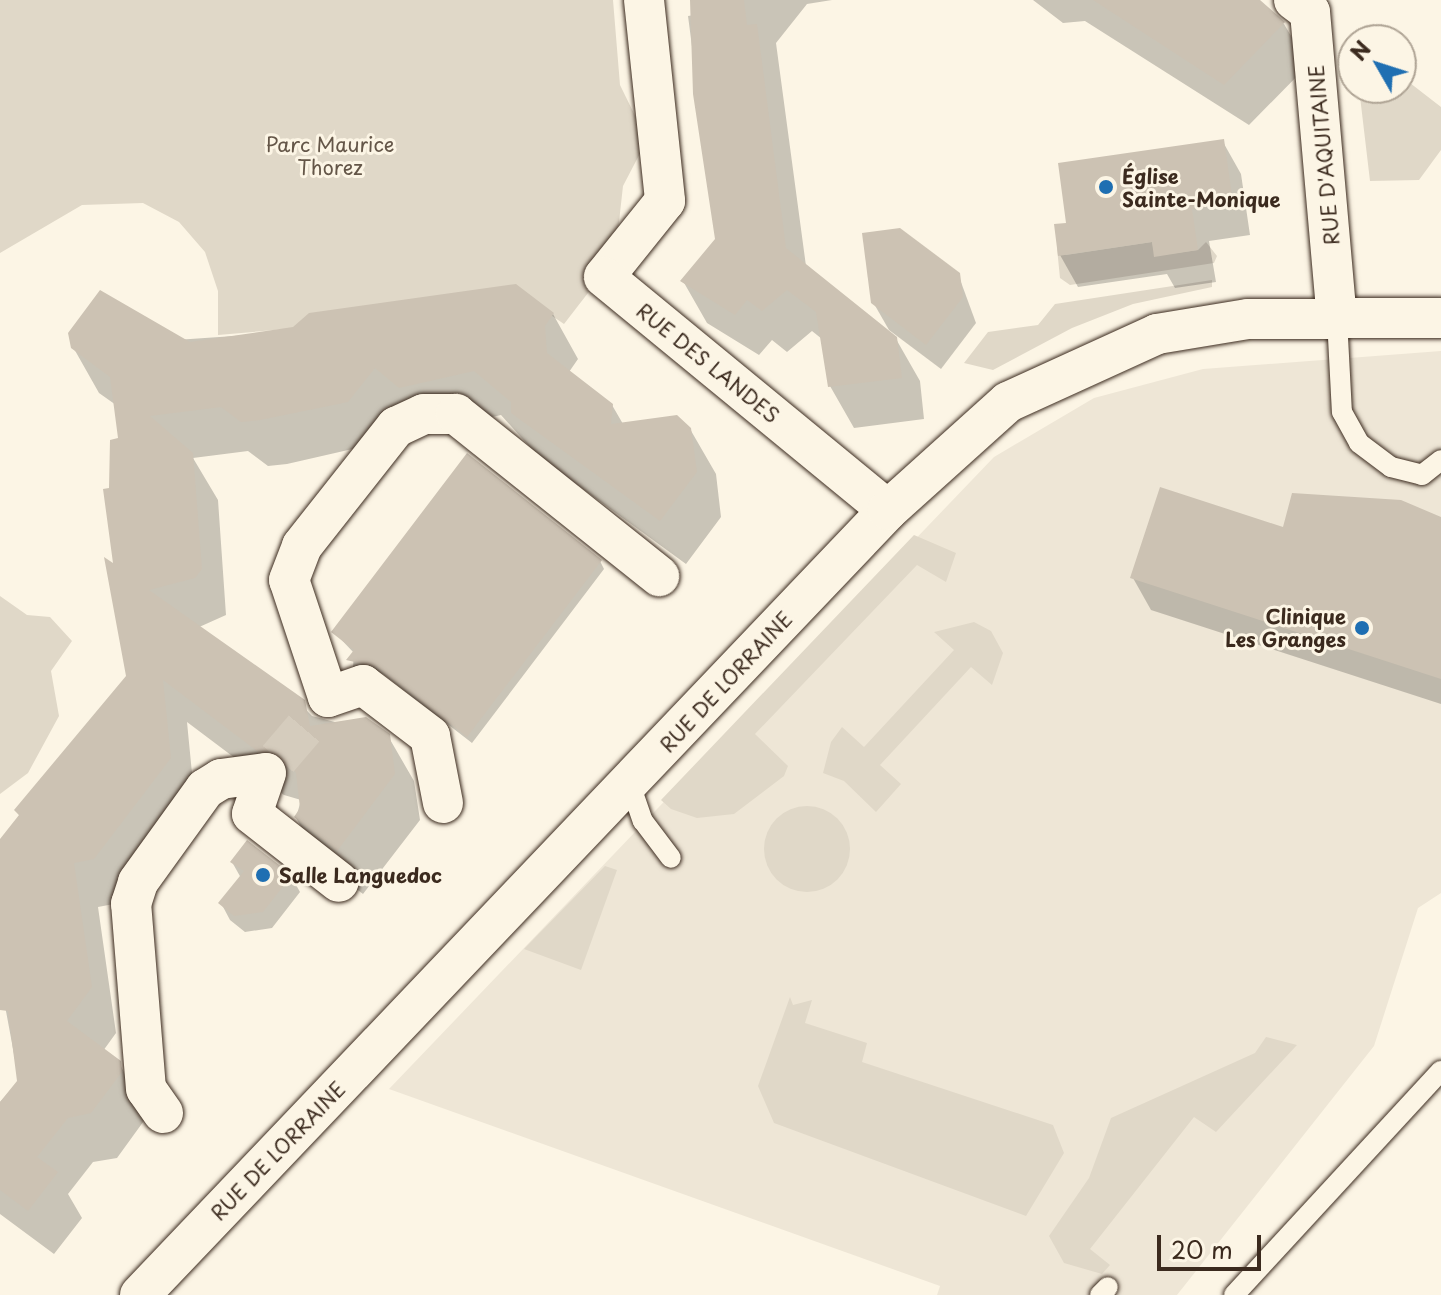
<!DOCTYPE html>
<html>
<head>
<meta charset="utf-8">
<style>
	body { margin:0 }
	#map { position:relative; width:1441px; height:1295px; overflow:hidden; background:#fcf5e5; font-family:"Playpen Sans",sans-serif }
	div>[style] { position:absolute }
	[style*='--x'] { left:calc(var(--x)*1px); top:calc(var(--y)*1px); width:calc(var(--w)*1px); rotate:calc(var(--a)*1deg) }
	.built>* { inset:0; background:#eee6d6 }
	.green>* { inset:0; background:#e0d8c8 }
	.round { border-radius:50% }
	.shadow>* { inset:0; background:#0003 }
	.building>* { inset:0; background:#ccc2b3 }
	.street-tunnel>* { height:40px; margin-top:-20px; transform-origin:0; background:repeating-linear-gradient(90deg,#d5ccbd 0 40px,transparent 0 60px) }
	.roads { filter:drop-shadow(0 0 2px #3b2a1e) drop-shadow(0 0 2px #3b2a1e) }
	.lane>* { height:20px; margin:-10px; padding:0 10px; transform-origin:10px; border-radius:10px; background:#fcf5e5 }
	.street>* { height:40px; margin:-20px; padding:0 20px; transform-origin:20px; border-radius:20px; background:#fcf5e5 }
	.dots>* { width:22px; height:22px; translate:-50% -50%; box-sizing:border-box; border:4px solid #fcf5e5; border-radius:50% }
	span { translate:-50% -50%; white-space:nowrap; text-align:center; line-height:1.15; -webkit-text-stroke:6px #fcf5e5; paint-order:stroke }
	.park-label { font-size:20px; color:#645648 }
	.street-label { font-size:20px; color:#3b2a1e }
	.poi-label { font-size:20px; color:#3b2a1e; font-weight:700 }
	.left { translate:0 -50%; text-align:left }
	.right { translate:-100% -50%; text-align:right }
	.north { position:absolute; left:1337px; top:24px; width:80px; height:80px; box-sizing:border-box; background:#fcf5e5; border:2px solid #afa495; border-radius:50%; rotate:309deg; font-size:22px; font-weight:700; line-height:32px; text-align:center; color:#3b2a1e }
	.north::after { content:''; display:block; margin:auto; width:28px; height:36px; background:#1f6fb2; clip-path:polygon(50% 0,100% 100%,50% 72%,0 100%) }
	.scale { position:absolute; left:1157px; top:1235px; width:104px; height:36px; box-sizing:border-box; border:4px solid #3b2a1e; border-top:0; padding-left:10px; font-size:24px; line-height:28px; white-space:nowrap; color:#3b2a1e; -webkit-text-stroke:6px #fcf5e5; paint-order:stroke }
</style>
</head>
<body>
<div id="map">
	<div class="built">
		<div style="clip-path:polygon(1441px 351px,1441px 893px,1418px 908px,1374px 1046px,1177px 1295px,937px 1295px,940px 1286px,389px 1089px,994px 457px,1094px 398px,1203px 369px)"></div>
	</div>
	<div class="green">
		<div style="clip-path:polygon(0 0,613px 0,620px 85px,647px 140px,623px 186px,615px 258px,564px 324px,539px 307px,218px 335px,218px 291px,205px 252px,179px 222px,143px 203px,82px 205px,0 253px)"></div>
		<div style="clip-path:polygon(1401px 76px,1441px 107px,1441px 150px,1419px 180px,1370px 181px,1359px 88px,1401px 88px)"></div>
		<div style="clip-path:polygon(1152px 242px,1155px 256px,1198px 250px,1206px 242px,1217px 256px,1214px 263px,1070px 285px,1060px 278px,1057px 248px,1066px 255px)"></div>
		<div style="clip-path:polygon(1212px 280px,1212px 287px,1133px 304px,1072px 328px,993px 370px,964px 363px,988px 332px,1038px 325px,1055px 304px)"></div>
		<div style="clip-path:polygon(914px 535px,956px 553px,946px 582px,917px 565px,755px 734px,788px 766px,784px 776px,734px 814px,697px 818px,671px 809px,661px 800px)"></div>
		<div style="clip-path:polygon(0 596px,27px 615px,50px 617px,72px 641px,51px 671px,59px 716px,28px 773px,0 794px)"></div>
		<div style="clip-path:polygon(974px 622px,991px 631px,1003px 653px,992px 685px,971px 667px,880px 765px,901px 784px,876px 812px,844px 781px,823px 773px,831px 742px,842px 727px,864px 747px,954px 650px,934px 632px)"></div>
		<div class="round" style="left:764px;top:806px;width:86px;height:86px"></div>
		<div style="clip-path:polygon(605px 866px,617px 870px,581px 970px,524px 949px)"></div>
		<div style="clip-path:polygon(790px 997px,793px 1005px,812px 1000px,805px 1023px,867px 1043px,862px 1062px,1053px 1125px,1064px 1153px,1026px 1216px,774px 1123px,758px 1086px)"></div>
		<div style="clip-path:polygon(1266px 1037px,1297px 1045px,1216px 1132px,1194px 1117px,1090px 1249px,1110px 1265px,1102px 1274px,1064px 1263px,1049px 1236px,1089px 1178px,1111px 1118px,1255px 1053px)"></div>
	</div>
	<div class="shadow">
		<div style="clip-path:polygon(693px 0,832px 0,807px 4px,776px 43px,806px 266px,896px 339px,920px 381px,924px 419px,854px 428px,830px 386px,822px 339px,812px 331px,787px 352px,772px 340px,759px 355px,707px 323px,683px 281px,717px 239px,688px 16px,701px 14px)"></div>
		<div style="clip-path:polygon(1255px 0,1284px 24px,1308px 65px,1249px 125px,1085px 21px,1063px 23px,1033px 0)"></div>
		<div style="clip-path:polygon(1223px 142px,1241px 174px,1250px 235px,1209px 241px,1216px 282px,1175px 288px,1167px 274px,1078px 287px,1060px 255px)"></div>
		<div style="clip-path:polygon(958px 274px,976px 323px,941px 369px,889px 330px,873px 302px)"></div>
		<div style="clip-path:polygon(553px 314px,578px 359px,569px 372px,612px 405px,623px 424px,690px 429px,716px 474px,721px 517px,686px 564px,539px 457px,501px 415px,287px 464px,268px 466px,248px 451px,193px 458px,218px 500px,226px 615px,197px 628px,282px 685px,312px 716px,388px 736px,414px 781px,420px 820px,363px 894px,322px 862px,296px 818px,301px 800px,284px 795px,187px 722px,195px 804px,119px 903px,98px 907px,116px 1033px,103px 1051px,119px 1062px,146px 1118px,117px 1158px,93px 1162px,68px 1194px,82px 1218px,54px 1254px,0 1214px,0 1102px,19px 1081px,0 979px,0 842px,20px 816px,16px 811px,129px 676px,111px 489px,120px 439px,116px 405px,99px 393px,73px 347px)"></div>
		<div style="clip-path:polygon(1441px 519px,1441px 704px,1151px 610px,1133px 578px,1284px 530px)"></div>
		<div style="clip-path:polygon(600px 561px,604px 569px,472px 743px,383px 674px,353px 667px,354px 653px,334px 632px)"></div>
		<div style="clip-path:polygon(232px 862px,291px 876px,300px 892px,272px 928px,245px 932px,230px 920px,221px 903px,241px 878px)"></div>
	</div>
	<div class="building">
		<div style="clip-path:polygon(690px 0,744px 0,747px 25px,757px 24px,786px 248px,897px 337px,902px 378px,828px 387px,816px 312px,787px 290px,762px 311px,747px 300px,735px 315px,680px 281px,715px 239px,693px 94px)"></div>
		<div style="clip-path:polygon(1093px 0,1260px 0,1285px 22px,1224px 85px)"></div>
		<div style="clip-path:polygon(1224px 139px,1233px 203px,1192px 209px,1198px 250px,1154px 257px,1152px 242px,1058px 256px,1054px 224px,1066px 223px,1058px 163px)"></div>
		<div style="clip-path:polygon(900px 228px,960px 273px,963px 297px,926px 345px,871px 303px,862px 233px)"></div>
		<div style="clip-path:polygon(516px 284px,554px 313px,545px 326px,547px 353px,613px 404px,611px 424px,677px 415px,691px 428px,697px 472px,660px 521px,511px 413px,511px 402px,474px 371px,399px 388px,375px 368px,348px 402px,260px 420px,241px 422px,221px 407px,150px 416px,193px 453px,202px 569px,195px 578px,149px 590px,305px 700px,310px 726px,366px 717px,390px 734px,395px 774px,337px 851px,294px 817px,300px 808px,296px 773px,283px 758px,257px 751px,163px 680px,171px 758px,94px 859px,74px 863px,92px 987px,67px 1021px,121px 1061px,122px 1072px,91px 1113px,68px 1118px,37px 1157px,58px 1172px,28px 1211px,0 1190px,0 1102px,17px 1081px,8px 1011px,0 1010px,0 839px,19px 815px,14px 810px,126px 676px,104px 557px,113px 563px,103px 489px,109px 488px,110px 440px,118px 438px,110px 377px,71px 348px,68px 333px,100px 290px,190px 342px,293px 327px,309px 313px)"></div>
		<div style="clip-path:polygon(467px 453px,602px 560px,467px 737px,377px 667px,346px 660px,354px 650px,331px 632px)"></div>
		<div style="clip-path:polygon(1160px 487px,1283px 527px,1292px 493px,1401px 500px,1441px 517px,1441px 679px,1130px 578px)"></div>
		<div style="clip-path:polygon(247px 840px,292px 875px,263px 912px,234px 916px,218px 903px,244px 871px,230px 862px)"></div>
	</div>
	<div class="street-tunnel">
		<div style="--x:278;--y:759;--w:54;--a:-49.5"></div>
	</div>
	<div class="roads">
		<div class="lane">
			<div style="--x:1337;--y:318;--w:94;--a:87"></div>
			<div style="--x:1342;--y:412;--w:35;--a:61"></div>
			<div style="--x:1359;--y:443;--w:40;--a:37"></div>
			<div style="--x:1391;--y:467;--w:32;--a:14"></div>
			<div style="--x:1422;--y:475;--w:24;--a:-38"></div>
			<div style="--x:630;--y:784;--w:39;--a:71"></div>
			<div style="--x:643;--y:821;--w:46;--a:52.9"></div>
			<div style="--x:1100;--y:1295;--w:11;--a:-45"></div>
			<div style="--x:1234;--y:1295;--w:305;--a:-47.3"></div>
		</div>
		<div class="street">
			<div style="--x:644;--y:0;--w:202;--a:84"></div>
			<div style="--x:665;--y:201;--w:97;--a:128.8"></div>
			<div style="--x:604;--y:277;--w:367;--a:39.4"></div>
			<div style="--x:1294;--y:0;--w:20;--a:37"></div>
			<div style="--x:1310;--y:12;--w:307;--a:85"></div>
			<div style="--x:443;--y:803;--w:68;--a:-101"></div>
			<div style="--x:430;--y:736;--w:84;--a:-142.7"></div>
			<div style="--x:363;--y:685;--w:37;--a:161"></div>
			<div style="--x:328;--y:697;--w:123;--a:-108.4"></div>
			<div style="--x:289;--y:580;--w:36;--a:-69"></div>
			<div style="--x:302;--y:546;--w:152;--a:-51.7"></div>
			<div style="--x:396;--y:427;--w:31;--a:-25"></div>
			<div style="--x:424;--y:414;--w:32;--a:0"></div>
			<div style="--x:456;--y:414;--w:260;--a:38.6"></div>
			<div style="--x:163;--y:1113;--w:29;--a:-125"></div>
			<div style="--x:146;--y:1089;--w:186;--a:-94.6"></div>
			<div style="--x:131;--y:904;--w:23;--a:-72"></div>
			<div style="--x:138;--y:882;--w:115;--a:-54.2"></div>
			<div style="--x:205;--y:789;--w:19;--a:-32"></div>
			<div style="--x:221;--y:779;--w:45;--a:-7.6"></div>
			<div style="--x:266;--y:773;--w:43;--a:108.9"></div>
			<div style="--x:252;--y:814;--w:110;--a:38"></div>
			<div style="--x:140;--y:1295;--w:1084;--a:-46.38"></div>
			<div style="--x:888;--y:510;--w:161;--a:-42"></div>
			<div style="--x:1008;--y:402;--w:164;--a:-24.5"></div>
			<div style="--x:1157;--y:334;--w:92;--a:-9.4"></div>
			<div style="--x:1248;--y:319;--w:193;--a:-0.3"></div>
		</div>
	</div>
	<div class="dots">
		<div style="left:1106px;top:187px;background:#1f6fb2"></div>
		<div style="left:1362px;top:628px;background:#1f6fb2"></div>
		<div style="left:263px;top:875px;background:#1f6fb2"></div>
	</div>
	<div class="park-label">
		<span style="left:330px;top:156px">Parc Maurice<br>Thorez</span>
	</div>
	<div class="street-label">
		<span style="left:1324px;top:155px;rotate:-95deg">RUE D'AQUITAINE</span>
		<span style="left:708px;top:363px;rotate:39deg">RUE DES LANDES</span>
		<span style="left:726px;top:682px;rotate:-47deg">RUE DE LORRAINE</span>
		<span style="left:278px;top:1151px;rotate:-46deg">RUE DE LORRAINE</span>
	</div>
	<div class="poi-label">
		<span class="left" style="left:1122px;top:188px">Église<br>Sainte-Monique</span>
		<span class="right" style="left:1346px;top:628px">Clinique<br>Les Granges</span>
		<span class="left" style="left:279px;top:875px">Salle Languedoc</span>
	</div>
	<div class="north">N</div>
	<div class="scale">20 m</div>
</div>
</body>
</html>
